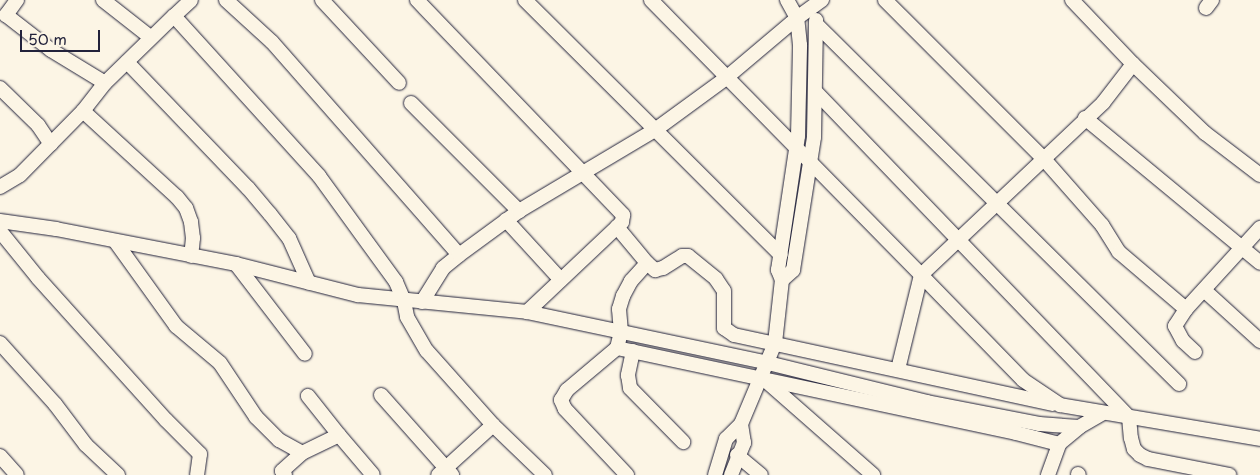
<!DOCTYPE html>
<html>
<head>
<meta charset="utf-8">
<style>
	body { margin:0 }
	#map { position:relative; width:1260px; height:475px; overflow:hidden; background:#fcf5e5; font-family:"Playpen Sans",sans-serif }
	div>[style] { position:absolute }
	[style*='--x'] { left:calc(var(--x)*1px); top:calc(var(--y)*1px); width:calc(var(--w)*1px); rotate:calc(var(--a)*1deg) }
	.roads { filter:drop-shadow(0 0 1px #22223b) drop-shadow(0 0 1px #22223b) }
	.minor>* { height:14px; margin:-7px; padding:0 7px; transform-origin:7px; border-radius:7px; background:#fcf5e5 }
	span { translate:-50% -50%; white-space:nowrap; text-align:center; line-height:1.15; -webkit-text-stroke:4px #fcf5e5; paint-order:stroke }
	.scale { position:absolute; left:20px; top:30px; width:80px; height:22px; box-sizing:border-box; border:2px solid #22223b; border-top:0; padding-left:6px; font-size:15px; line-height:18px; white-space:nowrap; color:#22223b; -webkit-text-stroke:4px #fcf5e5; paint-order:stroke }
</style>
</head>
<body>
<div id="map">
	<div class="roads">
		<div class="minor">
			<div style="--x:17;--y:0;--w:19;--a:126"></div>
			<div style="--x:6;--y:15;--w:57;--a:37.9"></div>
			<div style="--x:51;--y:50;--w:63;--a:31.4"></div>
			<div style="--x:103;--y:0;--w:60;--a:38.2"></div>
			<div style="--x:226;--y:0;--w:62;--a:42.4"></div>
			<div style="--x:272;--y:42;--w:283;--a:48.7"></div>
			<div style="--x:322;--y:0;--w:113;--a:47.1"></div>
			<div style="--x:417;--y:0;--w:298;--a:46.2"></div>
			<div style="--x:623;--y:215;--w:7;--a:98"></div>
			<div style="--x:622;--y:222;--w:7;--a:135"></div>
			<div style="--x:617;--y:227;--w:124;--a:136.6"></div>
			<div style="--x:525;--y:0;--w:361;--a:44.9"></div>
			<div style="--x:651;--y:0;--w:385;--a:45.5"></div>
			<div style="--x:921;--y:275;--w:97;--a:103.7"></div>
			<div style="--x:885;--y:0;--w:223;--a:45"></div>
			<div style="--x:1043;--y:158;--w:89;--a:48.6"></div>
			<div style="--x:1102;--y:225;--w:32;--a:58"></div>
			<div style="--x:1119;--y:252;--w:88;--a:40.4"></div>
			<div style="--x:1072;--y:0;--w:88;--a:46.4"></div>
			<div style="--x:1133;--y:64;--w:100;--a:43.8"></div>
			<div style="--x:1205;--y:133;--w:69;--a:37.4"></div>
			<div style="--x:1206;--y:8;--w:10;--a:-53"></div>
			<div style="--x:174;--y:16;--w:23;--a:-43"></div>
			<div style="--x:817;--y:25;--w:510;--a:44.76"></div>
			<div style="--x:127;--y:62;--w:175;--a:46.2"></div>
			<div style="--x:248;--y:188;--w:34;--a:50"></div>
			<div style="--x:270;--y:214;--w:31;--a:52"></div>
			<div style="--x:289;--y:238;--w:49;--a:66"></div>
			<div style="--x:1133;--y:64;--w:49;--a:127.6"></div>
			<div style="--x:1103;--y:103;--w:250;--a:136.6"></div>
			<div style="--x:921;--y:275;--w:146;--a:45.8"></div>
			<div style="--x:1023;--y:380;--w:45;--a:34"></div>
			<div style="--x:1060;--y:405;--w:203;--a:9.6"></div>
			<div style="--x:0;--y:88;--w:53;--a:44.2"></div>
			<div style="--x:38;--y:125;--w:23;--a:56"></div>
			<div style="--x:815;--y:91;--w:453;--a:46.1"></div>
			<div style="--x:1129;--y:417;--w:21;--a:85"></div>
			<div style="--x:1131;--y:438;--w:11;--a:75"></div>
			<div style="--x:1134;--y:449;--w:8;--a:45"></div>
			<div style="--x:1140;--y:455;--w:9;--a:27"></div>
			<div style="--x:1148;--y:459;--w:83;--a:11.2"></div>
			<div style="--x:411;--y:103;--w:153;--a:45"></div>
			<div style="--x:83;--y:111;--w:127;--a:42.5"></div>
			<div style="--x:177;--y:197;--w:14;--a:51"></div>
			<div style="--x:186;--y:208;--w:15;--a:70"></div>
			<div style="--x:191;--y:222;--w:16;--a:83"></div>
			<div style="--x:193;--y:238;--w:18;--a:96"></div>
			<div style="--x:1085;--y:118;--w:227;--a:39.6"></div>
			<div style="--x:0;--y:187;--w:23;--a:-31"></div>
			<div style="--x:20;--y:175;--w:90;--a:-45.5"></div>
			<div style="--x:83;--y:111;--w:36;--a:-52"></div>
			<div style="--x:105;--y:83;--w:96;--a:-44.2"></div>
			<div style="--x:174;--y:16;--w:216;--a:47.8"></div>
			<div style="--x:319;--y:176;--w:131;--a:54"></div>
			<div style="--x:396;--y:282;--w:21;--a:67"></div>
			<div style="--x:404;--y:301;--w:16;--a:79"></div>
			<div style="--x:407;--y:317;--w:39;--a:60"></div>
			<div style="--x:427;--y:351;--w:99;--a:48.3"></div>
			<div style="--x:493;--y:425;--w:74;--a:137.7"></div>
			<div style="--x:506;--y:220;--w:81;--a:47.5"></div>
			<div style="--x:0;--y:221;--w:57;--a:8.1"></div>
			<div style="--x:56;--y:229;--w:183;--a:11"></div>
			<div style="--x:236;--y:264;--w:126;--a:14.3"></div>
			<div style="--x:358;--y:295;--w:170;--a:5.7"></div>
			<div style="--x:527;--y:312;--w:246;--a:11.9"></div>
			<div style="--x:768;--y:363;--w:164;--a:13.8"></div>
			<div style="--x:927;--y:402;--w:114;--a:11.1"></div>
			<div style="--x:1039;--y:424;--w:40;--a:4.3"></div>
			<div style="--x:617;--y:227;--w:47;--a:50.2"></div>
			<div style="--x:647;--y:263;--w:11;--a:41"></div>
			<div style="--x:655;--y:270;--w:8;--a:-14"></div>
			<div style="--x:663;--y:268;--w:22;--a:-32"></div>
			<div style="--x:682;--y:256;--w:6;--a:0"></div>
			<div style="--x:688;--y:256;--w:36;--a:39"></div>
			<div style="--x:716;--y:279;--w:14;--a:56"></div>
			<div style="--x:724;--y:291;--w:37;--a:90"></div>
			<div style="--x:724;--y:328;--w:12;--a:35"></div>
			<div style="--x:734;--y:335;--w:326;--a:12.2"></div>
			<div style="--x:0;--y:231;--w:60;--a:51"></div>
			<div style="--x:38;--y:278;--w:191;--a:48"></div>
			<div style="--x:166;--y:420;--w:48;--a:45"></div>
			<div style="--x:200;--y:454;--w:21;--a:98"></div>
			<div style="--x:115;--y:241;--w:105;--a:54.3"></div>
			<div style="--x:176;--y:326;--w:57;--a:40.1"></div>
			<div style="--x:220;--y:363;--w:65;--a:56.3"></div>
			<div style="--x:256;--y:417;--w:33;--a:45"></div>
			<div style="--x:279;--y:440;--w:26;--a:29"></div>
			<div style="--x:236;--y:264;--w:113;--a:52.5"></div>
			<div style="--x:782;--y:280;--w:15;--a:-42"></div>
			<div style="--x:793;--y:270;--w:135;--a:-81"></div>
			<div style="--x:814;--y:137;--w:117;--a:-89"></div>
			<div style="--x:1204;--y:290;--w:76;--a:42.3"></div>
			<div style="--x:422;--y:302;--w:40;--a:-58"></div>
			<div style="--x:443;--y:268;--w:21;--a:-39"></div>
			<div style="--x:459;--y:255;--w:74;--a:-36.3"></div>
			<div style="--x:519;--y:211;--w:158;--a:-30.8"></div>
			<div style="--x:655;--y:130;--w:88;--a:-36.2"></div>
			<div style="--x:726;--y:78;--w:93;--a:-40.2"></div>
			<div style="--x:797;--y:18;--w:31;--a:-36"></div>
			<div style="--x:0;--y:343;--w:82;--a:48"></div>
			<div style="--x:55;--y:404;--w:51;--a:52.9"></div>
			<div style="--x:86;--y:445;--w:44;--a:43.2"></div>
			<div style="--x:617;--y:348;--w:408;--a:12"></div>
			<div style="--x:1016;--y:433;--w:44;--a:14.3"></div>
			<div style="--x:1059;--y:444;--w:26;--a:-40"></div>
			<div style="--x:1079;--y:427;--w:28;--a:-30"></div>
			<div style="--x:633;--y:351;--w:25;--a:102"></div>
			<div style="--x:628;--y:375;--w:13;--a:81"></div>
			<div style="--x:630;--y:388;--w:76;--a:45.5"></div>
			<div style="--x:1195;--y:352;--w:16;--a:-137"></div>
			<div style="--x:1183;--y:341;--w:17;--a:-118"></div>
			<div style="--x:1175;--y:326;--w:20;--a:-57"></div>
			<div style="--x:1186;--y:309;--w:110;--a:-47.6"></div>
			<div style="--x:765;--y:380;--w:144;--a:41.3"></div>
			<div style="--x:381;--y:395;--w:107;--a:48.4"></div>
			<div style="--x:493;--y:425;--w:72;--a:43.9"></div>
			<div style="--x:339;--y:435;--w:52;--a:49.6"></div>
			<div style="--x:737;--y:455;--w:31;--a:40"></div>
			<div style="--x:0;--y:456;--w:25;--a:48"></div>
			<div style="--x:1078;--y:474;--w:1;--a:45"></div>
			<div style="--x:285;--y:475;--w:5;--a:-127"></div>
			<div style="--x:282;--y:471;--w:27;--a:-42"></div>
			<div style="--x:302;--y:453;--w:41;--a:-25.9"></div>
			<div style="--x:339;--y:435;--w:50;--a:-128.5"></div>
			<div style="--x:627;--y:475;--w:91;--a:-133.2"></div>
			<div style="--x:565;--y:409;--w:10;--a:-114"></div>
			<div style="--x:561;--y:400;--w:12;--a:-59"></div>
			<div style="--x:567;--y:390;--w:65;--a:-40"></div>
			<div style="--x:617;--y:348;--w:16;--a:-76"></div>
			<div style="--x:621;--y:332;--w:23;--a:-95"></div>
			<div style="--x:619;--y:309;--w:14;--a:-73"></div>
			<div style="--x:623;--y:296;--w:17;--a:-62"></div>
			<div style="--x:631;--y:281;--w:24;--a:-48"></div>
			<div style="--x:715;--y:475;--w:38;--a:-73"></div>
			<div style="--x:726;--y:439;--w:21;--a:-45"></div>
			<div style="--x:741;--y:424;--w:88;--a:-67.2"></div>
			<div style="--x:775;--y:343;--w:63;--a:-83.7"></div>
			<div style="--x:782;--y:280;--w:11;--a:-112"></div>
			<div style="--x:778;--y:270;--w:135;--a:-81.5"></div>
			<div style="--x:798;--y:136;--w:91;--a:-88.7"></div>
			<div style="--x:800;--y:45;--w:27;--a:-96"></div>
			<div style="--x:797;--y:18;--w:21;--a:-119"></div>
			<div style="--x:731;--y:475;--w:35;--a:-68"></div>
			<div style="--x:744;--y:443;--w:19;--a:-99"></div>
			<div style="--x:1048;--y:475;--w:33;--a:-70"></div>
		</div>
	</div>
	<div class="scale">50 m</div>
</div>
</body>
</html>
